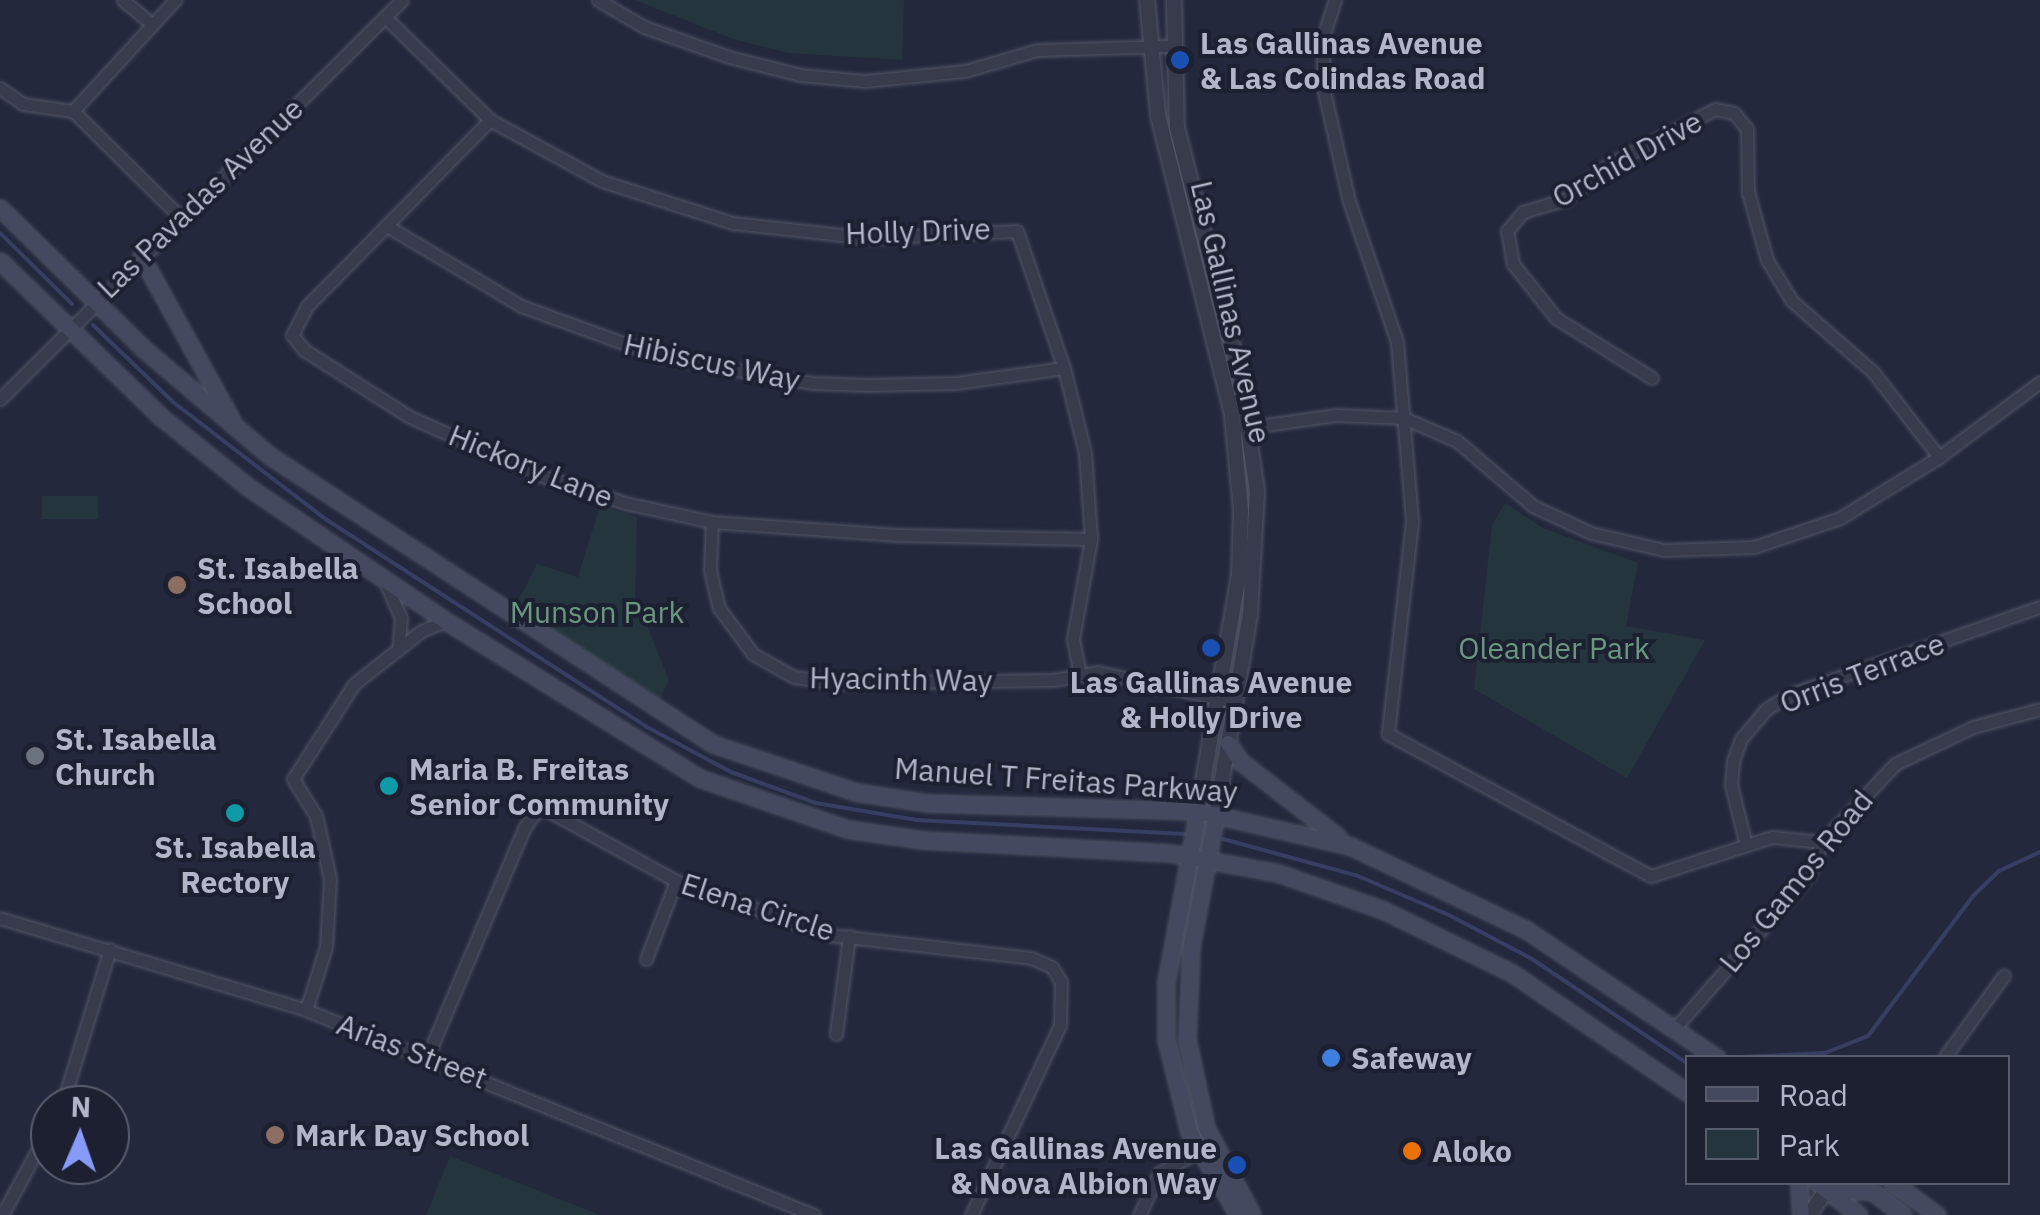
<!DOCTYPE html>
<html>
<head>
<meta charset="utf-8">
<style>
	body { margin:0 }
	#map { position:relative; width:2040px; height:1215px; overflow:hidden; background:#23283c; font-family:"IBM Plex Sans",sans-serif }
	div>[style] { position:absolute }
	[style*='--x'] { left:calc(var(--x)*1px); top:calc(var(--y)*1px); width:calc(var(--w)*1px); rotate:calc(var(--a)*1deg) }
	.green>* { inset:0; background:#25353d; transform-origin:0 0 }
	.stream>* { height:4px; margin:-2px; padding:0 2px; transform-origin:2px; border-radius:2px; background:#363f63 }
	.roads { filter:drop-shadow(0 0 2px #525667) drop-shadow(0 0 2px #525667) }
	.minor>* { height:11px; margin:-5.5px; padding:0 5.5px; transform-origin:5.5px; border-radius:5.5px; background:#373b4c }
	.tertiary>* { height:14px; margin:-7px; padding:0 7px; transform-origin:7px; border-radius:7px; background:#373b4c }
	.secondary>* { height:15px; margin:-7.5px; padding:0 7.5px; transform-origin:7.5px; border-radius:7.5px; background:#45495f }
	.dots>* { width:28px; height:28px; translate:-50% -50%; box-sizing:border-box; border:5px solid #1c2031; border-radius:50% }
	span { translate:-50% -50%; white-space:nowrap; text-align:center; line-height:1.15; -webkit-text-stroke:8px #1c2031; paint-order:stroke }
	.poi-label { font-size:30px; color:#b2b6c8; font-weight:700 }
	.left { translate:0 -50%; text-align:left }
	.right { translate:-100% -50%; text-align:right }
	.street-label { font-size:30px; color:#b2b6c8 }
	.park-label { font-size:30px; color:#69987f }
	.legend { position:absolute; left:1685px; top:1055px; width:325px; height:130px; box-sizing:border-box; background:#1c2031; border:2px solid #585c6d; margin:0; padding:12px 18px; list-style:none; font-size:30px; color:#b2b6c8 }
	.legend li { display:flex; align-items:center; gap:20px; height:50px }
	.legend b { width:50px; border:2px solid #585c6d }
	.north { position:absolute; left:30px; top:1085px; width:100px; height:100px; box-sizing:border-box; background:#1c2031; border:2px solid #585c6d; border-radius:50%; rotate:2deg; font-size:28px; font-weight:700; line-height:40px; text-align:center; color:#b2b6c8 }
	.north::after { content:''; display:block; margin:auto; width:35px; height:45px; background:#879af7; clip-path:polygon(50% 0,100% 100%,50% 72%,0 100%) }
</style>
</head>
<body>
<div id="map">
	<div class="green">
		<div style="clip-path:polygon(635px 0,904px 0,902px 60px,789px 53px,733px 39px)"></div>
		<div style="left:98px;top:496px;width:23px;height:56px;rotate:90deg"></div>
		<div style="clip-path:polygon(1505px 503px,1543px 528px,1638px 563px,1626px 626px,1705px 640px,1627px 778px,1474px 689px,1492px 525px)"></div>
		<div style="clip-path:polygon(600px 506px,637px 517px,635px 596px,669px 680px,660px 698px,515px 607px,537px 564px,578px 577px)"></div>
		<div style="clip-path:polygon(450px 1156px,600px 1215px,426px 1215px)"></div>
	</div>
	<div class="stream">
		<div style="--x:0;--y:233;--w:101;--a:44.6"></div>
		<div style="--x:93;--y:325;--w:111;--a:43.9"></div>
		<div style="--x:173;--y:402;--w:194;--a:37.5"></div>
		<div style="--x:327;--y:520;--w:379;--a:32.9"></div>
		<div style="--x:645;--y:726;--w:98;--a:28.1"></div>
		<div style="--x:731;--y:772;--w:90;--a:20"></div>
		<div style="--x:816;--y:803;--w:101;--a:9.6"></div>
		<div style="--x:916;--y:820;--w:269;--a:3"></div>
		<div style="--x:1223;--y:839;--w:140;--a:15.3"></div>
		<div style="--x:1358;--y:876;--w:99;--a:23.2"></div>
		<div style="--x:1449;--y:915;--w:94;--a:27.9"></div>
		<div style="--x:1532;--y:959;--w:188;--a:33.9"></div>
		<div style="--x:1741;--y:1057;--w:84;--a:-2.7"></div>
		<div style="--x:1825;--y:1053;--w:46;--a:-21.6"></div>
		<div style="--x:1868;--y:1036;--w:175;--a:-53.1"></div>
		<div style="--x:1973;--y:896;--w:36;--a:-44"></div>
		<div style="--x:1999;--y:871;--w:45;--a:-24.9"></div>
	</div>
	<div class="roads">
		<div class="minor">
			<div style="--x:123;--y:0;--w:35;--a:40"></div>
			<div style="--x:598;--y:0;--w:53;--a:30.4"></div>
			<div style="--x:644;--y:27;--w:90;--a:19.4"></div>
			<div style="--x:729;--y:57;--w:73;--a:14.2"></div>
			<div style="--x:800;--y:75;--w:65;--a:5.3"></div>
			<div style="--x:865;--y:81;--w:100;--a:-5.7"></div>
			<div style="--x:965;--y:71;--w:75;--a:-16.3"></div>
			<div style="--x:1037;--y:50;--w:134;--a:-1.7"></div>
			<div style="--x:1335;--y:0;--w:39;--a:108"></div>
			<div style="--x:1323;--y:37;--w:50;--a:90"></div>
			<div style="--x:1323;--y:87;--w:117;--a:77.2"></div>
			<div style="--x:1349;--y:201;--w:149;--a:71.2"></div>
			<div style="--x:1397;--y:342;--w:181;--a:85.2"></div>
			<div style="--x:1412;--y:522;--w:213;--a:96.5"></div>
			<div style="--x:1388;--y:734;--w:299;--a:28.4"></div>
			<div style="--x:1651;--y:876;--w:127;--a:-17.9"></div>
			<div style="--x:1772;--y:837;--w:50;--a:5.7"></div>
			<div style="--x:386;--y:18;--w:146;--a:44.4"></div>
			<div style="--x:490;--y:120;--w:128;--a:28.6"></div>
			<div style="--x:602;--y:181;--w:138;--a:17.8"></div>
			<div style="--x:733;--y:223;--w:137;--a:6.3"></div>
			<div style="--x:869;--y:238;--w:148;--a:-2.7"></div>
			<div style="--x:1017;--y:231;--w:145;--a:71.1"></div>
			<div style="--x:1064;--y:368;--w:88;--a:76.1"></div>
			<div style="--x:1085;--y:453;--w:86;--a:86"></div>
			<div style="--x:1091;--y:539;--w:102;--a:100.2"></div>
			<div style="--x:1073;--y:639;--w:37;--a:79"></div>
			<div style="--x:0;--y:88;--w:28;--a:35"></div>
			<div style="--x:23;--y:104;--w:50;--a:8"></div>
			<div style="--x:73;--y:111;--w:151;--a:44.7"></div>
			<div style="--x:73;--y:111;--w:151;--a:-47.4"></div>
			<div style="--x:490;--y:120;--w:261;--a:134.5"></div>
			<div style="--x:307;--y:306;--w:33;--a:117"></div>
			<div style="--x:292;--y:335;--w:19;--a:51"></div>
			<div style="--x:304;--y:350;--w:125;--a:32.3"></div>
			<div style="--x:410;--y:417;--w:141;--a:24.2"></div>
			<div style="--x:539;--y:475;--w:90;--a:18"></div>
			<div style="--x:625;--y:503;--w:89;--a:12.3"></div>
			<div style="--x:712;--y:522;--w:186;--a:4"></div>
			<div style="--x:898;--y:535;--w:193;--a:1.2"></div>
			<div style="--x:387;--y:226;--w:156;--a:30.8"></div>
			<div style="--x:521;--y:306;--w:147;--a:19.9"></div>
			<div style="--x:659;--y:356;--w:155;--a:10"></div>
			<div style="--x:812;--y:383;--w:55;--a:2.1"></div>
			<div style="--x:867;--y:385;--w:89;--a:-1.3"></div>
			<div style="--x:956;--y:383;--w:109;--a:-7.9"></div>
			<div style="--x:1652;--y:378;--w:113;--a:-148"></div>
			<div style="--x:1556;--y:318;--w:69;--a:-128.5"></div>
			<div style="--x:1513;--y:264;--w:34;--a:-100"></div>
			<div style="--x:1507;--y:231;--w:25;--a:-50"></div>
			<div style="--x:1523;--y:212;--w:45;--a:-16.8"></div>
			<div style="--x:1566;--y:199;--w:54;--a:-39"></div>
			<div style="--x:1608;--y:165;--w:121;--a:-27.6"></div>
			<div style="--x:1715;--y:109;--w:19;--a:12"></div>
			<div style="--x:1734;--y:113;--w:21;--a:51"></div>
			<div style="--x:1747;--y:129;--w:63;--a:89.1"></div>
			<div style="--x:1748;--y:192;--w:71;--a:74.4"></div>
			<div style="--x:1767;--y:260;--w:48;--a:58.6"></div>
			<div style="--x:1792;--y:301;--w:108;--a:41.2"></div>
			<div style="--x:1873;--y:372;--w:108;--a:52.2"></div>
			<div style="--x:0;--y:399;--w:566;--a:-44.79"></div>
			<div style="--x:1244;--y:428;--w:93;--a:-8"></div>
			<div style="--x:1336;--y:415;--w:68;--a:2.5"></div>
			<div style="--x:1404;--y:418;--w:58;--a:23.5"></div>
			<div style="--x:1457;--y:441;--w:100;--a:40.5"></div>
			<div style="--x:1533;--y:506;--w:64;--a:25"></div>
			<div style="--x:1591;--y:533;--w:75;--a:13.1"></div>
			<div style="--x:1664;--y:550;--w:90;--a:-1.9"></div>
			<div style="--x:1754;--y:547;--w:91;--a:-18.6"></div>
			<div style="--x:1840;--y:518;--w:116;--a:-31.6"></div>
			<div style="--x:1939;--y:457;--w:126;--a:-36.6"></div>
			<div style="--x:712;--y:522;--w:48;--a:92.4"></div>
			<div style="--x:710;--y:570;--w:39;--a:77"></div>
			<div style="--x:719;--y:608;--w:57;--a:53.5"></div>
			<div style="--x:753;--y:654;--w:47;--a:29.3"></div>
			<div style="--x:794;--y:677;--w:44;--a:7.8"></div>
			<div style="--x:838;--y:683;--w:215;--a:-0.8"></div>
			<div style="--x:1053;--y:680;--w:46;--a:-10.1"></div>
			<div style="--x:1098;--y:672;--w:141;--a:12.3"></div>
			<div style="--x:385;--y:582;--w:39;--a:66"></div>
			<div style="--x:401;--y:618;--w:32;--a:95"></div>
			<div style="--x:1746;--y:845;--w:62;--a:-104"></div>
			<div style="--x:1731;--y:785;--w:24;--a:-85"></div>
			<div style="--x:1733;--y:761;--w:23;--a:-70"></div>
			<div style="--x:1741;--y:739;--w:39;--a:-50"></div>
			<div style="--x:1766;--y:709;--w:29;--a:-31"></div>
			<div style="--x:1791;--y:694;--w:264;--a:-19.3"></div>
			<div style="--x:0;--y:918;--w:320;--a:16.7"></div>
			<div style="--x:306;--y:1010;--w:548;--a:21.98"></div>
			<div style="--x:646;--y:959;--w:84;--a:-69"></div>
			<div style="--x:306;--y:1010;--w:66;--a:-72.4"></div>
			<div style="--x:326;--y:947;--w:68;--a:-86.6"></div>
			<div style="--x:330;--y:879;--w:65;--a:-102.5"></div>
			<div style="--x:316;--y:816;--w:44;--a:-121.9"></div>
			<div style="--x:293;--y:779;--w:113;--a:-57.3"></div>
			<div style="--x:354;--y:684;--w:85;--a:-38.3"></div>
			<div style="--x:421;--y:631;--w:27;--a:-22"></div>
			<div style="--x:1675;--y:1028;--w:206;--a:-48.9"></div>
			<div style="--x:1810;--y:873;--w:33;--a:-69"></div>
			<div style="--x:1822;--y:842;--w:107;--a:-46.9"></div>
			<div style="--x:1895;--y:764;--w:86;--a:-25.4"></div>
			<div style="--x:1973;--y:727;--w:69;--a:-15"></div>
			<div style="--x:836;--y:1034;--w:99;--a:-82.4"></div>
			<div style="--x:428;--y:1055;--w:248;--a:-67"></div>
			<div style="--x:525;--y:827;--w:18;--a:-56"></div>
			<div style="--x:535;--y:812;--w:12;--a:-9"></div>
			<div style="--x:547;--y:810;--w:147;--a:28.8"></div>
			<div style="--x:676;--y:881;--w:163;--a:19.3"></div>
			<div style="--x:830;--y:935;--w:202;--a:6.5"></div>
			<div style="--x:1031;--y:958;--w:23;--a:23"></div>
			<div style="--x:1052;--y:967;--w:17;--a:59"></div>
			<div style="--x:1061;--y:982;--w:43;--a:91.3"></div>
			<div style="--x:1060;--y:1025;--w:210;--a:115.1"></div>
			<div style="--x:1944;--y:1058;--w:102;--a:-54.1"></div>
			<div style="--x:62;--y:1105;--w:163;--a:-72.9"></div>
			<div style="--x:2;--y:1215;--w:100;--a:-61.4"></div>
			<div style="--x:1139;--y:1215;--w:47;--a:-64.5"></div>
			<div style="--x:1159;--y:1173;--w:54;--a:-29"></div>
		</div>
		<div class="tertiary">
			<div style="--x:1147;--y:0;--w:116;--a:84.5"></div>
			<div style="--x:1158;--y:115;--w:309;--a:76.1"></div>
			<div style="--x:1232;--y:415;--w:96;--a:84.6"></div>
			<div style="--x:1241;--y:511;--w:64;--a:91.8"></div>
			<div style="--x:1239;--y:575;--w:240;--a:99.9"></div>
			<div style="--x:1174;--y:0;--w:128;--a:88.7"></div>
			<div style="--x:1177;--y:128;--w:255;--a:75.7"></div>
			<div style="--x:1240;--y:375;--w:118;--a:81.7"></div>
			<div style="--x:1257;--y:492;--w:122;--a:93.3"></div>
			<div style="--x:1250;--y:614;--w:203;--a:99.6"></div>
			<div style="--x:1809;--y:1215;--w:40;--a:-55.1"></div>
		</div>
		<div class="secondary">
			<div style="--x:0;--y:208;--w:203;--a:44.4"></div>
			<div style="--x:145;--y:350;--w:164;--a:40.3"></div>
			<div style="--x:270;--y:456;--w:528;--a:33.03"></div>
			<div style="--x:713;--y:744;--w:151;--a:18.6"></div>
			<div style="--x:856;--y:792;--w:73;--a:8.7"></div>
			<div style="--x:928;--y:803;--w:270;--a:1.7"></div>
			<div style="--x:1198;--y:811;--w:156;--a:13"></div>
			<div style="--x:1350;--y:846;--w:194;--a:25.4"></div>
			<div style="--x:1525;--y:929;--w:231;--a:33.9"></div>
			<div style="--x:141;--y:256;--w:188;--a:61.1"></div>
			<div style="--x:0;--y:261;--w:224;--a:44.1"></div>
			<div style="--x:161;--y:417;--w:112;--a:38.8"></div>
			<div style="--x:248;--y:487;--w:239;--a:34.1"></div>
			<div style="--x:446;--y:621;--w:298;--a:31.8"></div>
			<div style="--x:699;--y:778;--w:157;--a:19"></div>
			<div style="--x:847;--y:829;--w:77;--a:8.2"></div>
			<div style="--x:923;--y:840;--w:247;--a:3"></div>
			<div style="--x:1170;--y:853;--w:110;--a:10.5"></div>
			<div style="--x:1278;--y:873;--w:111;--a:19.4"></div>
			<div style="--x:1383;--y:910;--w:144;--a:26"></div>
			<div style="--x:1512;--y:973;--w:213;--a:34.3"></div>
			<div style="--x:1228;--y:743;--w:23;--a:56"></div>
			<div style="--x:1241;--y:762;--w:123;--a:37.7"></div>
			<div style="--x:1198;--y:811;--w:174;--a:100.6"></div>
			<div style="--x:1166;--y:982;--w:57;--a:90"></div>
			<div style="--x:1166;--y:1039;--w:96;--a:76.1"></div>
			<div style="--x:1189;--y:1132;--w:96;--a:59.4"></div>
			<div style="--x:1216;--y:814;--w:134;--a:100.7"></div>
			<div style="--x:1191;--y:946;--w:93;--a:92.5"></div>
			<div style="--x:1187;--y:1039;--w:91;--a:77.9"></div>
			<div style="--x:1206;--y:1128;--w:98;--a:62.1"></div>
			<div style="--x:1799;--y:1182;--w:33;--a:87"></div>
			<div style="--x:1816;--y:1182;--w:54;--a:37.5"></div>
			<div style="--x:1892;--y:1182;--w:56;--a:36.3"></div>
			<div style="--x:1827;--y:1190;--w:45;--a:1.3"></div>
			<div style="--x:1872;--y:1191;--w:39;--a:38"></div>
		</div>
	</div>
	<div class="dots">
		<div style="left:1180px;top:60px;background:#1a4fb4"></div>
		<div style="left:177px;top:585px;background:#8d6e63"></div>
		<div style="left:1211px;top:648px;background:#1a4fb4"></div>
		<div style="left:35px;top:756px;background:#6b7280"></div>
		<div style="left:389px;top:786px;background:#0f9aa8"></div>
		<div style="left:235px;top:813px;background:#0f9aa8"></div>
		<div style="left:1331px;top:1058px;background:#3f7fe0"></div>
		<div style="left:275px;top:1135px;background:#8d6e63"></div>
		<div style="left:1412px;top:1151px;background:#e8710a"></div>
		<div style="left:1237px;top:1165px;background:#1a4fb4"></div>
	</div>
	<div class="poi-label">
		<span class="left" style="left:1200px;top:60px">Las Gallinas Avenue<br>&amp; Las Colindas Road</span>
		<span class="left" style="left:197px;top:585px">St. Isabella<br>School</span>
		<span style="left:1211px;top:699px">Las Gallinas Avenue<br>&amp; Holly Drive</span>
		<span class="left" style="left:55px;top:756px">St. Isabella<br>Church</span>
		<span class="left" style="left:409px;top:786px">Maria B. Freitas<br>Senior Community</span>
		<span style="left:235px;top:864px">St. Isabella<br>Rectory</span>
		<span class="left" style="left:1351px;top:1058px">Safeway</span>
		<span class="left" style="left:295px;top:1135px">Mark Day School</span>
		<span class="right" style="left:1217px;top:1165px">Las Gallinas Avenue<br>&amp; Nova Albion Way</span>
		<span class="left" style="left:1432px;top:1151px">Aloko</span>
	</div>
	<div class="street-label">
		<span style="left:1627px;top:159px;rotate:-29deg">Orchid Drive</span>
		<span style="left:200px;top:198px;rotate:-44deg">Las Pavadas Avenue</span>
		<span style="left:918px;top:231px;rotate:-2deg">Holly Drive</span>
		<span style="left:1231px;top:312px;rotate:77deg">Las Gallinas Avenue</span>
		<span style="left:712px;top:362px;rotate:12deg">Hibiscus Way</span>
		<span style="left:531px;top:466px;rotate:22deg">Hickory Lane</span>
		<span style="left:1862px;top:673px;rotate:-21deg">Orris Terrace</span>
		<span style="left:901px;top:679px;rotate:1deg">Hyacinth Way</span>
		<span style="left:1066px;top:780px;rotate:4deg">Manuel T Freitas Parkway</span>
		<span style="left:1796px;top:881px;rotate:-51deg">Los Gamos Road</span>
		<span style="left:758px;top:907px;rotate:18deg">Elena Circle</span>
		<span style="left:412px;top:1051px;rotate:21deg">Arias Street</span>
	</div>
	<div class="park-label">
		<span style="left:597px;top:612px">Munson Park</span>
		<span style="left:1554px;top:648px">Oleander Park</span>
	</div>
	<ul class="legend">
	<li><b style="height:12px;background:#45495f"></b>Road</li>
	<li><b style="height:28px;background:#25353d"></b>Park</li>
	</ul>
	<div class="north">N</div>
</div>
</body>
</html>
